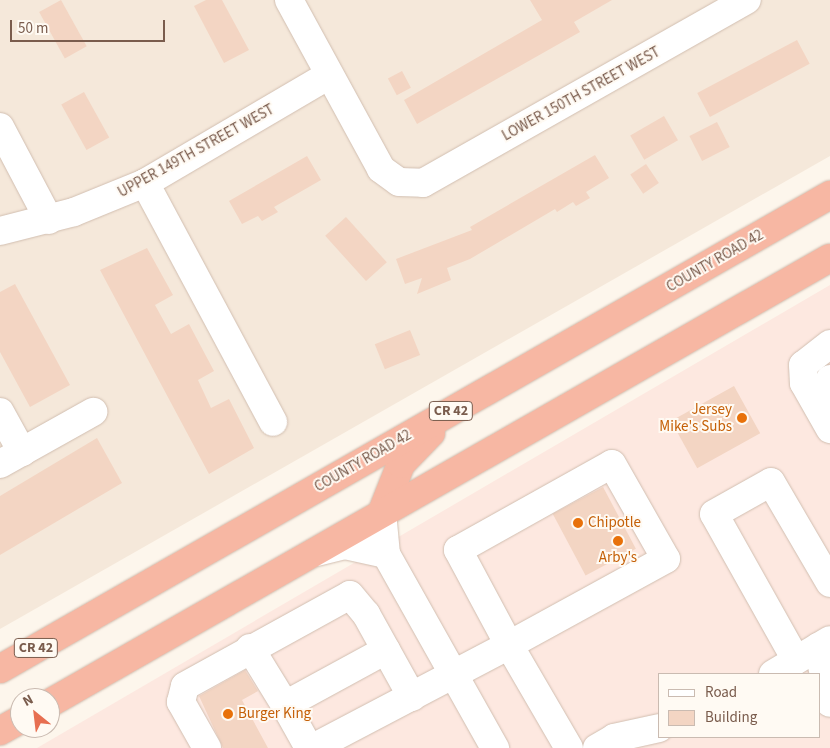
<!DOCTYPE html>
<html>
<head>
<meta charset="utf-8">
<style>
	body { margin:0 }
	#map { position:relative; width:830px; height:748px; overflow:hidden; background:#fdf6ec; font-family:"Source Sans 3",sans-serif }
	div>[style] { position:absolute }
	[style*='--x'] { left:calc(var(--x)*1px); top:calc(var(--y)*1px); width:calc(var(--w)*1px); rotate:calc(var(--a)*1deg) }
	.residential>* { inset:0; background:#f5e8da }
	.commercial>* { inset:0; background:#fde8e0 }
	.building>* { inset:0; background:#f3d5c3; transform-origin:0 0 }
	.roads { filter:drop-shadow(0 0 1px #d1beb0) drop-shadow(0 0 1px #d1beb0) }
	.minor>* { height:28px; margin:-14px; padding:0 14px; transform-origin:14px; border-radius:14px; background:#fff }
	.highway>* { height:28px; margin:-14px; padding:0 14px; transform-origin:14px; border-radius:14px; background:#f7b7a3 }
	.dots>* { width:14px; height:14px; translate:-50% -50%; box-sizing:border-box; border:2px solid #fffaf3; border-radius:50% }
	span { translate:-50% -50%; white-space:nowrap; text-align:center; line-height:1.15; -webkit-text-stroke:4px #fffaf3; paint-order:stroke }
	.shield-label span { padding:1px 4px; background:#fffaf3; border:1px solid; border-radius:4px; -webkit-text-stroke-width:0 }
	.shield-label { font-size:14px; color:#7a5c4d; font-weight:700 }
	.street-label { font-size:15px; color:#7a5c4d }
	.food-label { font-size:15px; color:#c56008 }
	.right { translate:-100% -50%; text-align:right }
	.left { translate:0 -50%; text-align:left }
	.legend { position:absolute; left:658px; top:673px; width:162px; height:65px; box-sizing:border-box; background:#fffaf3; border:1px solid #cabbb1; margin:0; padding:6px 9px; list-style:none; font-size:15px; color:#7a5c4d }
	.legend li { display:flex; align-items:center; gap:10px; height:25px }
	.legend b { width:25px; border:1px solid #cabbb1 }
	.north { position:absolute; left:10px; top:688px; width:50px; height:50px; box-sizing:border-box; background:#fffaf3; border:1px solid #cabbb1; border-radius:50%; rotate:331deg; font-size:14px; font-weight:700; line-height:20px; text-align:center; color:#7a5c4d }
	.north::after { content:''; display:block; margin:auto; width:18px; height:22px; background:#e76f51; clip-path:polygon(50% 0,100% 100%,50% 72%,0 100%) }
	.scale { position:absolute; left:10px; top:20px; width:155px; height:22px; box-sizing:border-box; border:2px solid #7a5c4d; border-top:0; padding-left:6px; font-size:15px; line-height:18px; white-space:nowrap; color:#7a5c4d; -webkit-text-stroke:4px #fffaf3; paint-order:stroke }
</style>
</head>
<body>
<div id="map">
	<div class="residential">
		<div style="clip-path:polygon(0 0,830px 0,830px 156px,0 629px)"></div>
	</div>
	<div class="commercial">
		<div style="clip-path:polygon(evenodd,830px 285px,830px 748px,37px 748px,830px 285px,659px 674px,819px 674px,819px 737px,659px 737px,659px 674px)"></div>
	</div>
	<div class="building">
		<div style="left:61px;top:0;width:53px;height:25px;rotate:61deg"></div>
		<div style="clip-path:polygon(206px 0,222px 0,249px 50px,224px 63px,194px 6px)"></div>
		<div style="clip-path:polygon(530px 0,612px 0,574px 22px,580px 32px,417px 124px,404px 100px,542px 20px)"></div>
		<div style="left:797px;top:40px;width:27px;height:113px;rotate:62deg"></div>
		<div style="left:402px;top:71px;width:19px;height:16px;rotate:62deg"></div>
		<div style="left:84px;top:92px;width:52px;height:26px;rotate:61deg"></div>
		<div style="left:664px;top:116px;width:28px;height:39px;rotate:60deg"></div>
		<div style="left:717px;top:122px;width:28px;height:31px;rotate:63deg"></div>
		<div style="clip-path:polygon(595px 155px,609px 178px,586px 192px,590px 198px,576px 206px,573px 202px,557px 212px,555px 209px,470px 259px,447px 268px,451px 280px,417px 294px,422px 278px,405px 284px,396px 259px,472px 230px,470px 227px)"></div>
		<div style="clip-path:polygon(307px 156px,321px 180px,274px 207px,278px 212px,262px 221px,258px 216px,242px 224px,229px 201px)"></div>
		<div style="left:646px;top:164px;width:23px;height:19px;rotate:56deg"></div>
		<div style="left:346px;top:217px;width:61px;height:28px;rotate:48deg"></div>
		<div style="clip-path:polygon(147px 248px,173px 295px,155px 305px,171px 334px,189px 324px,214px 371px,198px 380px,211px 408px,229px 399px,254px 448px,209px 474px,100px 270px)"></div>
		<div style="clip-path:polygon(15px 284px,70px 385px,30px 407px,0 352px,0 292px)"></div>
		<div style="left:410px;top:330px;width:27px;height:38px;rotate:68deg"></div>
		<div style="left:734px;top:386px;width:54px;height:72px;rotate:61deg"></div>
		<div style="clip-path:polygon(97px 438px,122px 483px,0 555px,0 496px)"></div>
		<div style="left:603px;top:487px;width:70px;height:57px;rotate:62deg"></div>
		<div style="clip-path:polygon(245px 670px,258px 691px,242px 700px,268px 748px,223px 748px,199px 696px)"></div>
	</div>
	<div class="roads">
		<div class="minor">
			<div style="--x:289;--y:0;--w:192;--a:61.4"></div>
			<div style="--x:381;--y:169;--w:22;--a:36"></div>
			<div style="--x:399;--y:182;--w:24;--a:2"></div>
			<div style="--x:423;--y:183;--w:372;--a:-29.5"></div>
			<div style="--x:0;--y:127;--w:105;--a:62.2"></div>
			<div style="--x:145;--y:183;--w:271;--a:61.8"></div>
			<div style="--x:0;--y:231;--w:76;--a:-14.4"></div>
			<div style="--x:74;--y:212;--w:77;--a:-22.2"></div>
			<div style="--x:145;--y:183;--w:213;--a:-30.4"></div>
			<div style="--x:830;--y:344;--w:34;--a:142"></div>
			<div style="--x:803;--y:365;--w:18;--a:87"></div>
			<div style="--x:804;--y:383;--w:53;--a:60.5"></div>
			<div style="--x:830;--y:379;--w:14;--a:107"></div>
			<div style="--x:826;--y:392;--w:8;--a:60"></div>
			<div style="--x:0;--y:412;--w:46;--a:61.2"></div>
			<div style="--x:0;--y:464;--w:107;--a:-29.2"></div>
			<div style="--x:382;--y:512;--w:42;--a:84.6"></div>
			<div style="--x:386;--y:554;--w:223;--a:60.7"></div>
			<div style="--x:317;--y:552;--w:29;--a:-14"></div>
			<div style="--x:345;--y:545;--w:42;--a:12.4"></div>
			<div style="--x:818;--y:647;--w:57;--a:77.9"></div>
			<div style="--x:250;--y:648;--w:67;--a:58.4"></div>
			<div style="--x:796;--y:660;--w:167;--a:-119.3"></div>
			<div style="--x:714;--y:514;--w:65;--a:-29.3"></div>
			<div style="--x:771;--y:482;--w:117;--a:59.7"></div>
			<div style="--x:773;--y:674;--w:66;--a:-30.8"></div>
			<div style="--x:207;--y:748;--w:53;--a:-119.5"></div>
			<div style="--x:181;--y:702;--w:16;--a:-76"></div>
			<div style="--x:185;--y:686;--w:188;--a:-28.9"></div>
			<div style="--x:350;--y:595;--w:25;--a:50"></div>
			<div style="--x:366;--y:614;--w:95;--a:61"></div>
			<div style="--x:309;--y:748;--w:49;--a:-119.2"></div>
			<div style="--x:285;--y:705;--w:115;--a:-28.6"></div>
			<div style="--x:313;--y:748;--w:221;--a:-27.7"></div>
			<div style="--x:509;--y:645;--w:108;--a:-118.2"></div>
			<div style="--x:458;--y:550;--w:176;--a:-29.2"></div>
			<div style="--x:612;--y:464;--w:109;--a:60.4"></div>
			<div style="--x:666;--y:559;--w:179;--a:151.3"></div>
			<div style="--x:509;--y:645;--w:119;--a:59.8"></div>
			<div style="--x:597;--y:748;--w:20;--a:-30"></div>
			<div style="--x:614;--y:738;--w:46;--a:-12.5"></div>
		</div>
		<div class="highway">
			<div style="--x:382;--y:512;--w:52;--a:-68.4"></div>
			<div style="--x:401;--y:464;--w:43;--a:-45.9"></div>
			<div style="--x:0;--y:669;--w:956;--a:-29.73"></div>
			<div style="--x:50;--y:703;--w:898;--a:-29.71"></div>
			<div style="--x:0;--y:731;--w:23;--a:-29"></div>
		</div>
	</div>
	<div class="dots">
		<div style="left:742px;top:418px;background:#e8710a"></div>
		<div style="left:578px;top:523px;background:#e8710a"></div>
		<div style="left:618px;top:541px;background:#e8710a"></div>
		<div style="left:228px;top:714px;background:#e8710a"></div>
	</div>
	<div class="shield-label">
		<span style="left:451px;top:411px">CR 42</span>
		<span style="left:36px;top:648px">CR 42</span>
	</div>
	<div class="street-label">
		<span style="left:581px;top:94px;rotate:-29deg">LOWER 150TH STREET WEST</span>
		<span style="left:196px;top:151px;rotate:-29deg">UPPER 149TH STREET WEST</span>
		<span style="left:715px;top:261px;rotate:-30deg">COUNTY ROAD 42</span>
		<span style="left:363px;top:461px;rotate:-30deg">COUNTY ROAD 42</span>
	</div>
	<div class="food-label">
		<span class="right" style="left:732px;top:418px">Jersey<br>Mike's Subs</span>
		<span class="left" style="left:588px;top:523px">Chipotle</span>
		<span style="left:618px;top:558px">Arby's</span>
		<span class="left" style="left:238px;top:714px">Burger King</span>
	</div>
	<ul class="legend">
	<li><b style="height:6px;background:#fff"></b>Road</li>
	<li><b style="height:14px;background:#f3d5c3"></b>Building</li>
	</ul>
	<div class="north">N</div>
	<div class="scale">50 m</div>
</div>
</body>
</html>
